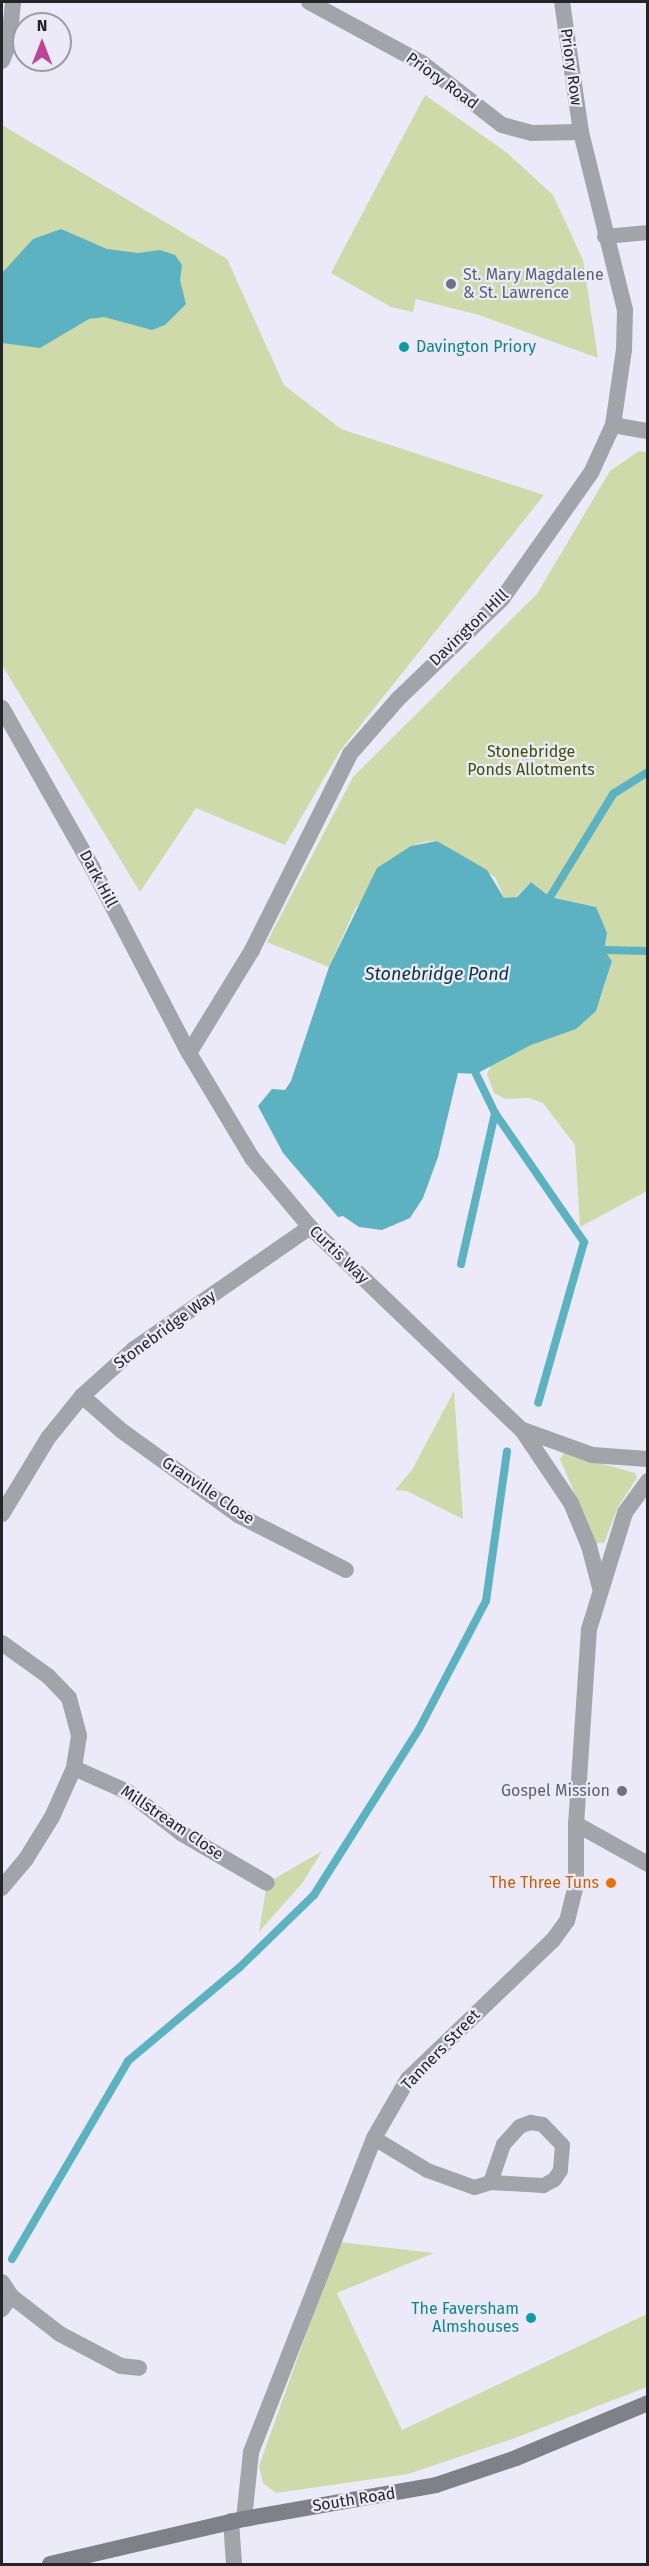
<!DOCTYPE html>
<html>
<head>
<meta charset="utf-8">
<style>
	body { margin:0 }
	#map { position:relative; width:649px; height:2566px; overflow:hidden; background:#eceaf8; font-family:"Fira Sans",sans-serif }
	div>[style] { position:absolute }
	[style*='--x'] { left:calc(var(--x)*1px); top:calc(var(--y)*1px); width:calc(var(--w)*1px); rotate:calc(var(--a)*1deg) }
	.green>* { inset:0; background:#cedaa9 }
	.water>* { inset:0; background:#5cb2c0 }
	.stream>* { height:8px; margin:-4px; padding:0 4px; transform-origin:4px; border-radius:4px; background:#5cb2c0 }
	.service>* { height:15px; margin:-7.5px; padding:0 7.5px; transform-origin:7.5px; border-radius:7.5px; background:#a3a4a9 }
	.minor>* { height:16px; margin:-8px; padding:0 8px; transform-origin:8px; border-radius:8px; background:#a3a4a9 }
	.tertiary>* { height:16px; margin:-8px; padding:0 8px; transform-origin:8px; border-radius:8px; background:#a3a4a9 }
	.secondary>* { height:16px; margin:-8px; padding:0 8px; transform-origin:8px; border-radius:8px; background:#808089 }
	.dots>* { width:16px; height:16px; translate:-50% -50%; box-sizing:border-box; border:3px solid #eceaf8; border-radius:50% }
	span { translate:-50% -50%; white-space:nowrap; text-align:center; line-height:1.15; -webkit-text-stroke:4.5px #eceaf8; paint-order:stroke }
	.street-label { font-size:16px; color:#252429 }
	.worship-label { font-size:16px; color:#5b616d }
	.left { translate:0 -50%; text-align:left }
	.right { translate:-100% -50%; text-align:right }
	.culture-label { font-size:16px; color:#0d838f }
	.park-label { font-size:16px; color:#434f03 }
	.food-label { font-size:16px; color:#c56008 }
	.water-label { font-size:18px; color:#0a353b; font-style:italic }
	.frame { position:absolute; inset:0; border:3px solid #252429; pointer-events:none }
	.north { position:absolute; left:12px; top:12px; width:60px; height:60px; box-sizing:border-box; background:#eceaf8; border:2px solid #9c9ba5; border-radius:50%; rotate:0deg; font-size:16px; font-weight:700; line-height:24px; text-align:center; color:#252429 }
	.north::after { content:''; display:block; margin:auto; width:21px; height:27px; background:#bd4497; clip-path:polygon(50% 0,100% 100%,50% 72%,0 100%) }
</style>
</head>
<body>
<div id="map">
	<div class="green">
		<div style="clip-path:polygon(425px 95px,506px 152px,553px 195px,583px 260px,598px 358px,479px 315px,416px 299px,413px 312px,391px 307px,331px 273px)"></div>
		<div style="clip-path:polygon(2px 125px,227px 259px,284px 385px,341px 429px,544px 495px,340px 751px,285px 845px,196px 808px,140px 892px,2px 665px)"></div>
		<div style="clip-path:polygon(639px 451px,647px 452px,647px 1191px,580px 1227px,575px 1145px,543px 1103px,529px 1098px,505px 1099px,494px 1093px,487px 1074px,491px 1065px,531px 1045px,600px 1000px,612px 961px,604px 950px,606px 933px,596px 907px,550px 897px,531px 882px,511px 901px,504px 898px,495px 877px,437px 841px,424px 842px,411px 846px,355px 909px,329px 967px,267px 942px,353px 777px,537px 594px,610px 471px)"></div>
		<div style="clip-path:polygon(454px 1391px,463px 1519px,407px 1491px,395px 1490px,412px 1470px)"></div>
		<div style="clip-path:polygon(564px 1453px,635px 1473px,637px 1478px,618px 1507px,604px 1543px,596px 1543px,560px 1459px)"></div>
		<div style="clip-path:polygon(322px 1851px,303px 1882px,259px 1932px,267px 1883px)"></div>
		<div style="clip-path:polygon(339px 2242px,434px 2253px,337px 2293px,402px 2430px,647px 2314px,647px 2387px,515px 2438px,408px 2474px,276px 2493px,263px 2483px,259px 2466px)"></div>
	</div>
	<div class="water">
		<div style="clip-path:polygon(61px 229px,107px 249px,138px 253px,160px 250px,175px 255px,182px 265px,180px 280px,186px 304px,165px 325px,152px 330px,104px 317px,89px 319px,40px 348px,2px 343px,2px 273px,33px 239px)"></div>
		<div style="clip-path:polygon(437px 841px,487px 870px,504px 898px,517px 897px,531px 882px,550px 897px,596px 907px,607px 933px,604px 950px,612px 961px,596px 1011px,576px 1029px,531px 1045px,476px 1074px,458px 1073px,438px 1157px,423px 1198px,410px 1218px,382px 1230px,359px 1227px,343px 1216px,338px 1217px,283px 1153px,258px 1106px,272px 1089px,285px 1090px,291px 1081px,329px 967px,377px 868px,411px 846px)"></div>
	</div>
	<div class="stream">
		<div style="--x:550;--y:897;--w:121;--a:-58.5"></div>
		<div style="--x:613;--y:794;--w:41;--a:-32.2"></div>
		<div style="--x:604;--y:950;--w:44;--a:1.3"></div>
		<div style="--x:495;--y:1113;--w:157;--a:55.4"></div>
		<div style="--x:584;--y:1242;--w:167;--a:105.9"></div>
		<div style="--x:461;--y:1264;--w:155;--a:-77.3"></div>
		<div style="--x:495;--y:1113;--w:43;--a:-116"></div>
		<div style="--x:12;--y:2259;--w:229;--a:-59.6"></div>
		<div style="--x:128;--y:2061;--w:146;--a:-40"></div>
		<div style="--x:240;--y:1967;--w:103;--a:-44.2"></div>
		<div style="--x:314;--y:1895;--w:196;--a:-57.7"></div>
		<div style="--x:419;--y:1729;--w:144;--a:-62.4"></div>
		<div style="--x:486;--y:1601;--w:151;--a:-82"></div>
	</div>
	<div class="service">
		<div style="--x:604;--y:236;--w:44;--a:-5.2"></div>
		<div style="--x:374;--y:2138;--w:62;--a:31.1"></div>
		<div style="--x:427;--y:2170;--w:50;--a:19.9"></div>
		<div style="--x:474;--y:2187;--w:17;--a:-17"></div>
		<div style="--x:490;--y:2182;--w:40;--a:-71.1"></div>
		<div style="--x:503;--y:2144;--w:24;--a:-48"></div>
		<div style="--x:519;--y:2126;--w:12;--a:-20"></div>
		<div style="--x:530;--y:2122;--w:12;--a:9"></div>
		<div style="--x:542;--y:2124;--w:29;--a:46"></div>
		<div style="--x:562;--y:2145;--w:25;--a:95"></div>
		<div style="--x:560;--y:2170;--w:11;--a:124"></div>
		<div style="--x:554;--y:2179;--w:13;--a:151"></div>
		<div style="--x:543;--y:2185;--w:53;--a:-176.8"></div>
	</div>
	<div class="minor">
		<div style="--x:309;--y:2;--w:128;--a:28.4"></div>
		<div style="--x:422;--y:63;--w:101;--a:37.8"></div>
		<div style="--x:502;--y:125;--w:31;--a:15"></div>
		<div style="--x:532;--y:133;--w:49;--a:-1.2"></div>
		<div style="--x:2;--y:61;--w:19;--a:-69"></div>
		<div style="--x:9;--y:43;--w:41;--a:-84.4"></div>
		<div style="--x:613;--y:425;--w:36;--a:10"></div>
		<div style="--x:82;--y:1396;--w:53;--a:41.2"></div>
		<div style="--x:122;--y:1431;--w:143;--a:35.9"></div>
		<div style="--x:238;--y:1515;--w:121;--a:27"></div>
		<div style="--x:2;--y:1514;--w:89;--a:-58.8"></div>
		<div style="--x:48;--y:1438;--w:54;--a:-51"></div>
		<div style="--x:82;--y:1396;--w:70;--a:-42.1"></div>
		<div style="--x:134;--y:1349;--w:214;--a:-34.7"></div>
		<div style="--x:2;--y:1643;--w:57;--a:35.7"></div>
		<div style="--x:48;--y:1676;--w:30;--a:46"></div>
		<div style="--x:69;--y:1698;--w:39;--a:75"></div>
		<div style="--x:79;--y:1736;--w:32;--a:99"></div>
		<div style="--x:74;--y:1768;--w:54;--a:114.2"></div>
		<div style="--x:52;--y:1817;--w:49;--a:121.8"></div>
		<div style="--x:26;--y:1859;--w:38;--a:130"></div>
		<div style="--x:74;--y:1768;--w:59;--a:24"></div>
		<div style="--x:128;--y:1792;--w:67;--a:37.7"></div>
		<div style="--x:181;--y:1833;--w:99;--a:30.2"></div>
		<div style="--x:2;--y:2282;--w:17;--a:57"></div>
		<div style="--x:11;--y:2296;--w:62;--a:37.8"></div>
		<div style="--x:60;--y:2334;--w:69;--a:27.7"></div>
		<div style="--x:121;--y:2366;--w:18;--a:6"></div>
		<div style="--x:2;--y:2309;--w:16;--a:-55"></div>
		<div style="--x:244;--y:2519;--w:67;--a:-84"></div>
		<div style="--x:251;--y:2452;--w:337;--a:-68.6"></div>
		<div style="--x:374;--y:2138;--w:68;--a:-60"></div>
		<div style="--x:408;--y:2079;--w:201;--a:-43.8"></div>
		<div style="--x:553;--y:1940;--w:24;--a:-54"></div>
		<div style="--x:567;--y:1921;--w:36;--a:-76"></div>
		<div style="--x:576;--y:1886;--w:62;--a:-90"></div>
		<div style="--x:231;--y:2521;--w:43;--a:86"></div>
	</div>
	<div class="tertiary">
		<div style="--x:2;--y:708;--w:183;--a:60.5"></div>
		<div style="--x:92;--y:867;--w:210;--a:62.5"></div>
		<div style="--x:189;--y:1053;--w:122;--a:59"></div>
		<div style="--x:252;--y:1158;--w:90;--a:50"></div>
		<div style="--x:310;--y:1227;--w:294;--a:43.8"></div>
		<div style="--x:522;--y:1430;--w:88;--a:56.1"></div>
		<div style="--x:571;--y:1503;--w:47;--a:67.3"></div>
		<div style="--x:589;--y:1546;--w:43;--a:75.3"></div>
		<div style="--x:189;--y:1053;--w:121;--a:-58.5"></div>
		<div style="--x:252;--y:950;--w:219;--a:-63.4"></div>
		<div style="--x:350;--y:754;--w:73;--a:-48.9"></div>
		<div style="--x:398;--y:699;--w:144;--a:-43.9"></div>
		<div style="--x:502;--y:599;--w:154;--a:-54.8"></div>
		<div style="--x:591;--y:473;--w:53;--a:-65.4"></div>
		<div style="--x:613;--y:425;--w:76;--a:-81.7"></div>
		<div style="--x:624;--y:350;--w:40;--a:-88.6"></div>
		<div style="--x:625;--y:310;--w:183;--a:-103.9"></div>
		<div style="--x:581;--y:132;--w:131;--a:-98.3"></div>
		<div style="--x:523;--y:1430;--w:73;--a:19.9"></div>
		<div style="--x:592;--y:1455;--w:56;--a:4.1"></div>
		<div style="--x:648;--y:1481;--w:39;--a:126"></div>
		<div style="--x:625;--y:1513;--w:121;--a:107.2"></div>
		<div style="--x:589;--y:1629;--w:195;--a:93.8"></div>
		<div style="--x:576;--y:1824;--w:82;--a:29.1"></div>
	</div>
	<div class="secondary">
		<div style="--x:50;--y:2564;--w:199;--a:-13.1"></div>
		<div style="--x:244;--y:2519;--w:195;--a:-10"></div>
		<div style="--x:436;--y:2485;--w:84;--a:-18.6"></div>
		<div style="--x:516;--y:2458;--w:143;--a:-22.6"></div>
	</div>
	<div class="dots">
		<div style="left:451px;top:284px;background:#6b7280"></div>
		<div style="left:404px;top:347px;background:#0f9aa8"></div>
		<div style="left:622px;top:1791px;background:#6b7280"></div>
		<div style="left:611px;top:1883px;background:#e8710a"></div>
		<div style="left:531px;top:2318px;background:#0f9aa8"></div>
	</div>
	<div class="street-label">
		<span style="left:571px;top:67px;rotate:82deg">Priory Row</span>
		<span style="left:442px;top:81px;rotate:36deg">Priory Road</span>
		<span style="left:469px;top:628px;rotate:-44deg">Davington Hill</span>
		<span style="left:98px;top:879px;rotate:62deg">Dark Hill</span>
		<span style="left:339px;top:1255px;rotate:44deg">Curtis Way</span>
		<span style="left:165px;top:1330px;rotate:-36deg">Stonebridge Way</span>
		<span style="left:208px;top:1491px;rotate:34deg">Granville Close</span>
		<span style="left:172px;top:1823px;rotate:34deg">Millstream Close</span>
		<span style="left:441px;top:2050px;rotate:-46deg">Tanners Street</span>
		<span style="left:354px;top:2500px;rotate:-9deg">South Road</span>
	</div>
	<div class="worship-label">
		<span class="left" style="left:463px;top:284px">St. Mary Magdalene<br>&amp; St. Lawrence</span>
		<span class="right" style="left:610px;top:1791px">Gospel Mission</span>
	</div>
	<div class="culture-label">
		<span class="left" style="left:416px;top:347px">Davington Priory</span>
		<span class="right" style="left:519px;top:2318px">The Faversham<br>Almshouses</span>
	</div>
	<div class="park-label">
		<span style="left:531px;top:761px">Stonebridge<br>Ponds Allotments</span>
	</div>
	<div class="food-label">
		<span class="right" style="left:599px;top:1883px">The Three Tuns</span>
	</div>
	<div class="water-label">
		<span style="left:437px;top:974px">Stonebridge Pond</span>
	</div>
	<div class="frame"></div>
	<div class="north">N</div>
</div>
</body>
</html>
